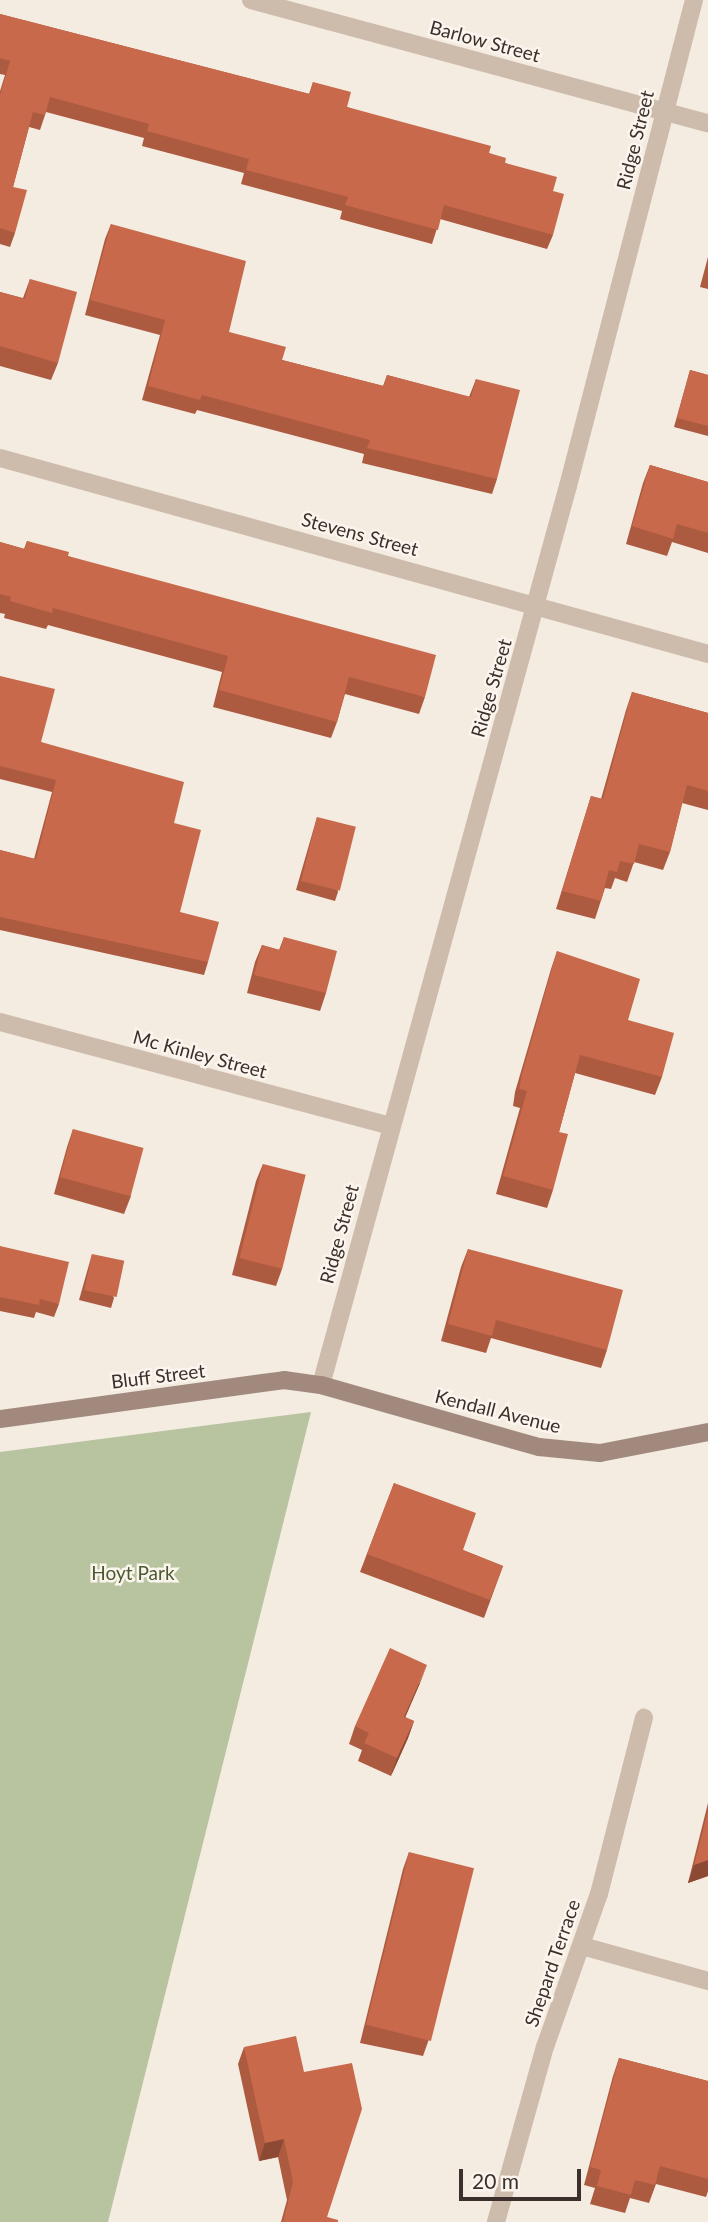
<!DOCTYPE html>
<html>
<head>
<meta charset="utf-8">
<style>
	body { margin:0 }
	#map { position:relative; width:708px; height:2222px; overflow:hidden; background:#f4ebe1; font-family:Lato,sans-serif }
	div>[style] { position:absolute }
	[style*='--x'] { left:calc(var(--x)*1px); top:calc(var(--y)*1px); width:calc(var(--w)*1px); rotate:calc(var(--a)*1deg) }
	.green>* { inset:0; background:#b8c4a0 }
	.street>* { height:18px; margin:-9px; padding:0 9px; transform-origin:9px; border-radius:9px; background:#cdbbac }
	.secondary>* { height:18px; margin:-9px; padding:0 9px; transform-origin:9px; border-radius:9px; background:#a18a7d }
	.wall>* { inset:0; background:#ac5a40 }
	.shaded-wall>* { inset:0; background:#8c4a34 }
	.building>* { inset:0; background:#c8694b; transform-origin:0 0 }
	span { translate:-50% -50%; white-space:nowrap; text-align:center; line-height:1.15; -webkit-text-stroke:5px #fbf5ee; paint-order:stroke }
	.street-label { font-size:19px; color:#3b302b }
	.park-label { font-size:19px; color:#4a5a2e }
	.scale { position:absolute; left:459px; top:2169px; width:122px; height:32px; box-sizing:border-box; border:4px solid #3b302b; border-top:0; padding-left:9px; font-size:21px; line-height:24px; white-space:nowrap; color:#3b302b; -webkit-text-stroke:5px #fbf5ee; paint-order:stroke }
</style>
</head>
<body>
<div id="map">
	<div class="green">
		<div style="clip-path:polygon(311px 1412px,108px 2222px,0 2222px,0 1452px)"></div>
	</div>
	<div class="street">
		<div style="--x:251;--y:0;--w:473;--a:15.1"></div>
		<div style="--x:0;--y:458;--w:735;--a:15.47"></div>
		<div style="--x:0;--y:1022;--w:404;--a:14.9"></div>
		<div style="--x:321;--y:1385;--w:932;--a:-74.64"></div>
		<div style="--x:568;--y:486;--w:502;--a:-75.47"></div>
		<div style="--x:582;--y:1946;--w:131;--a:15.5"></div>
		<div style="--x:496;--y:2222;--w:182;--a:-74.4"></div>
		<div style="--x:545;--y:2047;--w:162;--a:-70.6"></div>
		<div style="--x:599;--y:1894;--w:182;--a:-75.7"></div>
	</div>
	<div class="secondary">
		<div style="--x:0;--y:1419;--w:287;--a:-7.8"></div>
		<div style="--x:284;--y:1380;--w:37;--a:8"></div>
		<div style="--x:321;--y:1385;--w:227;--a:15.9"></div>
		<div style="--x:539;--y:1447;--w:61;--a:5.6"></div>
		<div style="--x:600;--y:1453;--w:110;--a:-11"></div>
	</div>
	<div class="wall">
		<div style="clip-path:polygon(0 14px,309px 94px,313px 82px,347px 107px,489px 153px,553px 191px,553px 235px,547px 249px,440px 219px,432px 244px,340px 219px,342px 211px,241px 184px,244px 173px,142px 146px,144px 138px,46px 112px,40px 130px,29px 127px,13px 187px,15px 233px,10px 247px,0 244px,0 91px,5px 75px,0 74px)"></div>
		<div style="clip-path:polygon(111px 224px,229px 332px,282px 360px,383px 386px,387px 375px,469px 397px,476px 379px,497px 479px,492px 494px,362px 463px,364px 454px,197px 410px,195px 414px,142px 400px,160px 335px,85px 315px,105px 239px)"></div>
		<div style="clip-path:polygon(708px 257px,708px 289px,700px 287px)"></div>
		<div style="clip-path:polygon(30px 279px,58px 363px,51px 380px,0 366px,0 292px,23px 298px)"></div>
		<div style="clip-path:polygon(690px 370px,708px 375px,708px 436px,674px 427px)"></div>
		<div style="clip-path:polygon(650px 465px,708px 482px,708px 553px,672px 542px,667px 556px,626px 544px,643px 483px)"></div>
		<div style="clip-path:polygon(27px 541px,68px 556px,425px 697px,419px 714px,345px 694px,337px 722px,331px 738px,213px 707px,222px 672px,48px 625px,46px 629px,4px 618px,5px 614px,0 613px,0 542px,24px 549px)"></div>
		<div style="clip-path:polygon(0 676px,41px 742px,174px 823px,180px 912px,208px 962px,204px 975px,0 930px,0 850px,34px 859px,52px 792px,0 779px)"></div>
		<div style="clip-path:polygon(632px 692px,708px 713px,708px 810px,682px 803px,670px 852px,663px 870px,634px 862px,627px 882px,615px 878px,611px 889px,605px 888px,595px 919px,556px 909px,591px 796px,601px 799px,626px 710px)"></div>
		<div style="clip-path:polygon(317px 817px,338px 892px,335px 901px,296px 890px)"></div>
		<div style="clip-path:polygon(284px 937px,326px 993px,320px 1011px,247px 993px,255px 962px,262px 945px,279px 950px)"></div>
		<div style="clip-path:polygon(557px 951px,628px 1020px,662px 1077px,655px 1095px,575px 1073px,559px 1132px,553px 1190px,547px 1208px,496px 1194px,520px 1108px,513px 1106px,515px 1092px,551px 969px)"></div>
		<div style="clip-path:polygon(73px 1129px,131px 1196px,124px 1214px,54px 1194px,67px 1147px)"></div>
		<div style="clip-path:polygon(263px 1164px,282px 1269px,276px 1286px,232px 1275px,256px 1181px)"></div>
		<div style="clip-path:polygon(0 1246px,59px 1304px,54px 1317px,36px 1312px,34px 1318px,0 1311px)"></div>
		<div style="clip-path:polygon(468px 1249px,607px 1350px,601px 1368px,491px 1338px,486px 1353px,441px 1341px,461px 1267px)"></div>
		<div style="clip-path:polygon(92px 1254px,114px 1298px,111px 1308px,79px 1300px)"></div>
		<div style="clip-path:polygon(394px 1483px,463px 1550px,503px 1566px,484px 1618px,360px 1572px)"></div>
		<div style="clip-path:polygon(420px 1683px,405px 1717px,414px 1721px,408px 1738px,391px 1776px,358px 1761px,362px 1750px,349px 1744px,355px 1726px)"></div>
		<div style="clip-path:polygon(708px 1803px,708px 1876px,688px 1883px)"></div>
		<div style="clip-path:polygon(409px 1852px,429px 2039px,423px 2056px,360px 2043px,403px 1869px)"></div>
		<div style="clip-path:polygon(244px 2047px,327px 2217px,338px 2222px,281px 2222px,287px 2200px,278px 2157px,259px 2161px,238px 2064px)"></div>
		<div style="clip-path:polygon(619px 2058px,708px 2081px,708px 2191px,706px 2197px,656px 2184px,649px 2203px,630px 2198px,625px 2213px,590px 2204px,595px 2188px,584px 2185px,613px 2076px)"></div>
	</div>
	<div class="shaded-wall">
		<div style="clip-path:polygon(427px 1665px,420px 1683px,398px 1734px,404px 1717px)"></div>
		<div style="clip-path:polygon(414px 1721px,408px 1738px,391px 1776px,397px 1758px)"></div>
		<div style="clip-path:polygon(708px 1860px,708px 1876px,688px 1883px,694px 1865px)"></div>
		<div style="clip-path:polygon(284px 2139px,278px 2157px,259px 2161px,265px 2143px)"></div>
	</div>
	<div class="building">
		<div style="clip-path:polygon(0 14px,310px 94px,313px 82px,351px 92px,347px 107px,491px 146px,489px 153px,506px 158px,505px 163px,557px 177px,553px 191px,564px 194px,553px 235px,444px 205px,438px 230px,345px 205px,348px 197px,246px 170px,249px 159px,147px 131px,149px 124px,50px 97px,45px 115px,33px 112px,13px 187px,27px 190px,15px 233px,0 228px,0 95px,10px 61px,0 58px)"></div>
		<div style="clip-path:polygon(111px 224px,246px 261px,229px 332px,286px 347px,282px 360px,384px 386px,387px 375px,471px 397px,476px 379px,520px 390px,497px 479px,367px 448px,370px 440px,202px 395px,200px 400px,148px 386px,165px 320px,90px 300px)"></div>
		<div style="clip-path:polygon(30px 279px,77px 292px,58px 363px,0 346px,0 292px,25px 299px)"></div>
		<div style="clip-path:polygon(690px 370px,708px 375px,708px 426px,677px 418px)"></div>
		<div style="clip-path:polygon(650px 465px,708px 482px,708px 533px,677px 524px,673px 539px,632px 526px)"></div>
		<div style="clip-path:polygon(27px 541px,69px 552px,68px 556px,436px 655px,425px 697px,349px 677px,337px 722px,219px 690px,228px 656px,53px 608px,52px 613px,10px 601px,11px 597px,0 594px,0 542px,25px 549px)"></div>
		<div style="clip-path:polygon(0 676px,55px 689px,41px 742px,184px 782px,174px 823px,201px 830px,180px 912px,219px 922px,208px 962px,0 917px,0 850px,36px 859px,56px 780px,0 766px)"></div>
		<div style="clip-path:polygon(632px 692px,708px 713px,708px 791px,687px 785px,670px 852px,639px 844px,634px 864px,620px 861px,617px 872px,609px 870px,601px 901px,562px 891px,591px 796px,603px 799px)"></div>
		<div style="left:317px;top:817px;width:40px;height:66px;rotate:14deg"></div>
		<div style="clip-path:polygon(284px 937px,337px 951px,326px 993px,254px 975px,262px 945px,280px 950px)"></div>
		<div style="clip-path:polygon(557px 951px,640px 979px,628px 1020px,674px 1033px,662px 1077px,580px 1055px,559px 1132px,568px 1134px,553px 1190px,503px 1176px,527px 1091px,519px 1089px,522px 1074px)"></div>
		<div style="left:73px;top:1129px;width:73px;height:50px;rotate:15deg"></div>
		<div style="left:263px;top:1164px;width:44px;height:97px;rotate:14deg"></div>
		<div style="clip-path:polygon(0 1246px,69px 1262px,59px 1304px,40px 1299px,39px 1305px,0 1297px)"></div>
		<div style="clip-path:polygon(468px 1249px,623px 1290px,607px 1350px,496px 1320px,492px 1336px,448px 1324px)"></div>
		<div style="left:92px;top:1254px;width:33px;height:37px;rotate:12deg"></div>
		<div style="clip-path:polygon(394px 1483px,476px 1513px,463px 1550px,503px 1566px,490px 1600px,367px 1554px)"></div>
		<div style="clip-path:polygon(390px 1648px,427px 1665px,404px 1717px,414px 1721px,397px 1758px,364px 1743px,369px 1733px,355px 1726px)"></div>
		<div style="clip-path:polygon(708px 1811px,708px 1860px,694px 1865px)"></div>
		<div style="left:409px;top:1852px;width:67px;height:178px;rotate:14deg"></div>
		<div style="clip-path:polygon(296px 2036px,304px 2072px,352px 2063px,362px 2109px,327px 2217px,338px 2220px,338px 2222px,283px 2222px,293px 2182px,284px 2139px,265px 2143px,244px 2047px)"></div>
		<div style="clip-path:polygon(619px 2058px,708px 2081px,708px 2179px,660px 2166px,655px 2185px,635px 2180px,631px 2195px,597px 2186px,601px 2170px,590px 2167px)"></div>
	</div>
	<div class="street-label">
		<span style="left:485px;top:41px;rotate:15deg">Barlow Street</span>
		<span style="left:635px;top:140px;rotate:-76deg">Ridge Street</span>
		<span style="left:360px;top:534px;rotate:15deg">Stevens Street</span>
		<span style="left:491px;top:688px;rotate:-74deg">Ridge Street</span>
		<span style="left:200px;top:1054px;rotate:15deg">Mc Kinley Street</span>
		<span style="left:339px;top:1234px;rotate:-75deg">Ridge Street</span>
		<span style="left:158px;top:1376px;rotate:-7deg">Bluff Street</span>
		<span style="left:498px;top:1411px;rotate:14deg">Kendall Avenue</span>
		<span style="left:552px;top:1963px;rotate:-71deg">Shepard Terrace</span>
	</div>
	<div class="park-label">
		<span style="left:133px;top:1573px">Hoyt Park</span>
	</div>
	<div class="scale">20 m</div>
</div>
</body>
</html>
